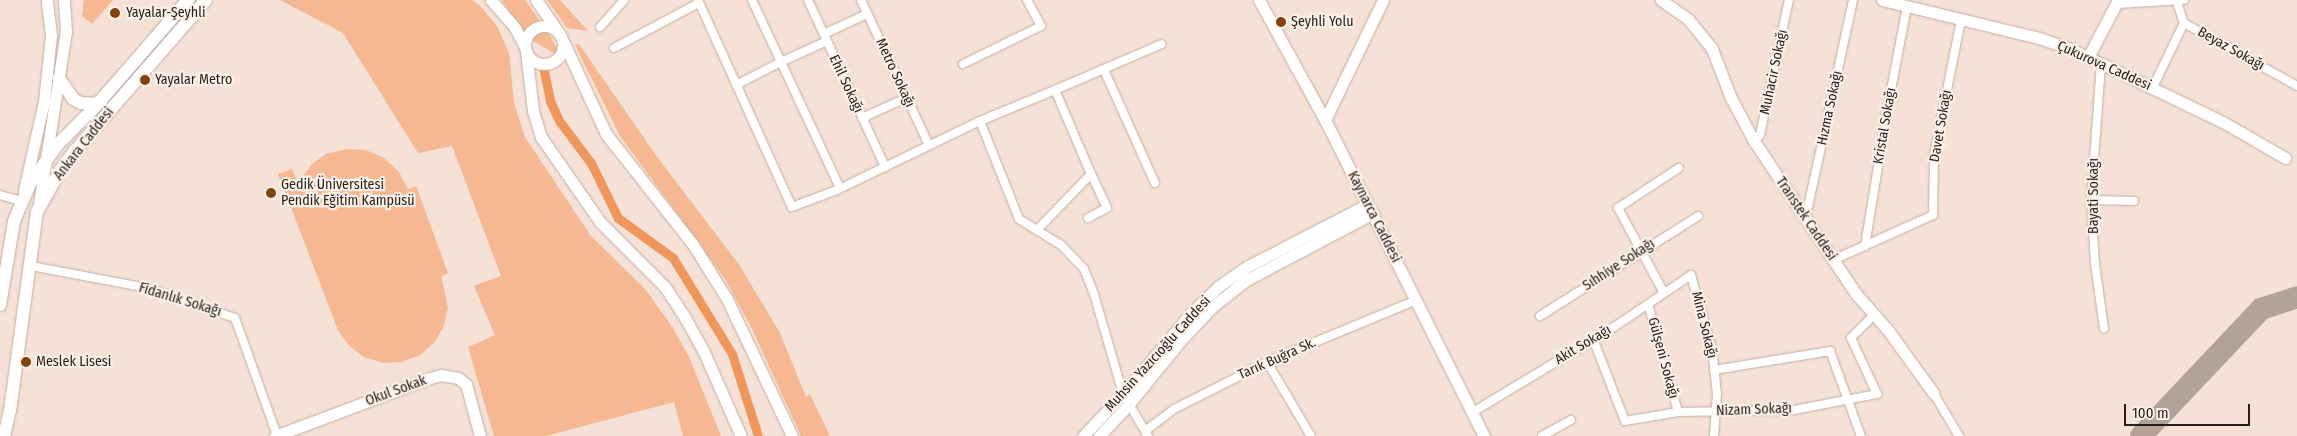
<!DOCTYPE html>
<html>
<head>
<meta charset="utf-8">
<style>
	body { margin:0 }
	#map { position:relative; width:2297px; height:436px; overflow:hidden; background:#f5e1d5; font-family:"Fira Sans Condensed",sans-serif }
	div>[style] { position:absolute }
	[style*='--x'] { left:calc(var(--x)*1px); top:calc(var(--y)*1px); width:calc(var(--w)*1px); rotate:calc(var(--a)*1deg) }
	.green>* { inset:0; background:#f5b893 }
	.canal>* { height:9px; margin:-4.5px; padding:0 4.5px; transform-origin:4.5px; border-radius:4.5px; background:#ee965c }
	.taxiway>* { height:22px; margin:-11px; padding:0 11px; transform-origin:11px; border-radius:11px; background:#b2a298 }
	.roads { filter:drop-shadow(0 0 1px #c2afa3) drop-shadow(0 0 1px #c2afa3) }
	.street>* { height:8px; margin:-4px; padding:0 4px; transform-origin:4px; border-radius:4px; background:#fff }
	.secondary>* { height:11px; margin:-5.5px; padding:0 5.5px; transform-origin:5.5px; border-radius:5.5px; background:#fff }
	.secondary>.ring { margin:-5.5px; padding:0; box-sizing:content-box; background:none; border:11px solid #fff; border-radius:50% }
	.primary>* { height:12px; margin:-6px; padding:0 6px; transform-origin:6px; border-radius:6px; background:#fff }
	.dots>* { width:14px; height:14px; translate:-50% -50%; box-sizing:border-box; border:2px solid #fcf0e8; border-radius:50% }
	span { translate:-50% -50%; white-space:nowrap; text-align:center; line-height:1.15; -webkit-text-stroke:4.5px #fcf0e8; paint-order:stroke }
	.poi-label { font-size:14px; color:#251e1a }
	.left { translate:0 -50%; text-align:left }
	.street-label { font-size:14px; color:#251e1a }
	.scale { position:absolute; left:2124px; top:404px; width:126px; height:22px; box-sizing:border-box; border:2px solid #251e1a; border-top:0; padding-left:6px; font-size:15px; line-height:18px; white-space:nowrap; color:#251e1a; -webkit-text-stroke:4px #fcf0e8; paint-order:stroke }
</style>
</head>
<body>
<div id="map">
	<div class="green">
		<div style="clip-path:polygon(84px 0,113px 0,92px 24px,82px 16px)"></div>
		<div style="clip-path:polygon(280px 0,472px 0,481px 7px,497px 26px,509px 53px,514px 103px,525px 137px,591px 236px,645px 289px,673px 328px,689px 357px,721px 436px,683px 436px,674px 402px,546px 436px,494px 436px,468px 347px,495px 335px,474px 286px,501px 276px,452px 146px,418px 153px,343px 33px)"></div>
		<div style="clip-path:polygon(502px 0,525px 0,551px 37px,561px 57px,526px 37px)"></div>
		<div style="clip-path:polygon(547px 0,560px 0,588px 31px,567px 28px)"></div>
		<div style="clip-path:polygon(579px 44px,655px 154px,740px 266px,780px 333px,806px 397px,810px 394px,830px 436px,801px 436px,752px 329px,725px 279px,620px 136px,575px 45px)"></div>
		<div style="clip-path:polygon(346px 149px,366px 150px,384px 158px,399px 172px,408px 189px,416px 186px,448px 273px,441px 276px,448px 307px,444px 326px,434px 343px,420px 355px,402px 362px,383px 363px,364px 357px,349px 346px,338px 330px,278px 174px,292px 169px,298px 183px,312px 164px,326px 154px)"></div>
	</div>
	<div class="canal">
		<div style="--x:543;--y:67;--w:35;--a:78"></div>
		<div style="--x:550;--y:101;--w:23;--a:65"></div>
		<div style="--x:560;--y:122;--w:51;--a:52.9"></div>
		<div style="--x:591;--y:163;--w:61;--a:63.9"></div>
		<div style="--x:618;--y:218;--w:68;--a:36"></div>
		<div style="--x:673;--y:258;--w:113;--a:58.4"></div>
		<div style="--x:732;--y:354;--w:86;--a:72.4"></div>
	</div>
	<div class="taxiway">
		<div style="--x:2141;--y:436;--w:175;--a:-46.6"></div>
		<div style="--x:2261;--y:309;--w:38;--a:-18"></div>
	</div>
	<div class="roads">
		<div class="street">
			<div style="--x:698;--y:0;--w:227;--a:65.6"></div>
			<div style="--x:792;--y:207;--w:48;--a:-20.7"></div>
			<div style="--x:837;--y:190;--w:159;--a:-25.8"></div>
			<div style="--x:980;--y:121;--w:105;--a:68.3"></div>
			<div style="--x:1019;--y:219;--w:49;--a:31.8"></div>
			<div style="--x:1061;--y:245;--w:33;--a:46"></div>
			<div style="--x:1084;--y:269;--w:27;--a:68"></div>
			<div style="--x:1094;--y:294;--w:104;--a:73.8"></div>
			<div style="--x:1123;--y:394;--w:49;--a:59.2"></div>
			<div style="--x:808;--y:0;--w:184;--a:65.2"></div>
			<div style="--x:861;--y:0;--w:160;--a:64.9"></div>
			<div style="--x:2177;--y:2;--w:22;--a:72"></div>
			<div style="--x:2184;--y:23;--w:129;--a:29.1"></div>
			<div style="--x:2118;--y:4;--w:66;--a:-3.5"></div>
			<div style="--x:600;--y:27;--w:36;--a:-48"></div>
			<div style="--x:824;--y:34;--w:47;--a:-24.9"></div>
			<div style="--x:827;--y:41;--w:51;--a:155.5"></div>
			<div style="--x:781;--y:62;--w:139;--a:64.9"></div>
			<div style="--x:614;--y:48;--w:96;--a:-27.9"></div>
			<div style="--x:963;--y:64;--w:87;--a:-26"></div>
			<div style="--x:1041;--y:26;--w:30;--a:-118"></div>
			<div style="--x:2101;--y:64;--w:136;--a:94.2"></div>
			<div style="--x:2091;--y:200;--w:64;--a:86.4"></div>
			<div style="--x:2095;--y:264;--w:65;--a:82"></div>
			<div style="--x:1104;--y:70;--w:124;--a:65.7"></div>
			<div style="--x:736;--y:85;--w:51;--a:-27.1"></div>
			<div style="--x:781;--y:62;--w:68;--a:-115.1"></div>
			<div style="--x:2153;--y:87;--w:71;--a:-64.2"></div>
			<div style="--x:1055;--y:90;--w:116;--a:-23.3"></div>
			<div style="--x:862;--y:118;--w:48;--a:-24.4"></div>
			<div style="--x:980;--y:121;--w:81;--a:-22.5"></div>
			<div style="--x:1055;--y:90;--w:91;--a:66.8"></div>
			<div style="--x:1091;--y:174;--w:78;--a:134"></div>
			<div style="--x:1754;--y:141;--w:8;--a:-45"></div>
			<div style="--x:1760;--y:135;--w:138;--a:-77.9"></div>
			<div style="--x:0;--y:195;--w:22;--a:16"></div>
			<div style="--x:2091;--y:200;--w:43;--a:1.3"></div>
			<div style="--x:1806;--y:216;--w:221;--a:-77.7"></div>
			<div style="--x:1088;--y:218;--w:21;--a:-28"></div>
			<div style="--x:1107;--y:208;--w:38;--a:-115"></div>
			<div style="--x:1865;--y:246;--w:142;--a:-80.7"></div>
			<div style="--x:1888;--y:106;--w:102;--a:-79.2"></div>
			<div style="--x:1833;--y:260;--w:110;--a:-24.2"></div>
			<div style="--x:1933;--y:215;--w:60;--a:-89"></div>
			<div style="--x:1934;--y:155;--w:138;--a:-78.7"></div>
			<div style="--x:31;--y:266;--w:118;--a:10.7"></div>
			<div style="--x:147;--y:288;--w:93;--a:18.8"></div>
			<div style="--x:235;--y:318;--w:124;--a:70.3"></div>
			<div style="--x:1664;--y:293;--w:97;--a:-118.4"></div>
			<div style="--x:1618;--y:208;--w:73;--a:-33.3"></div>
			<div style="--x:1648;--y:304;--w:112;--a:74.5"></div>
			<div style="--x:1540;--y:316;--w:187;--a:-32.3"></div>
			<div style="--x:1593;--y:339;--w:88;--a:68.7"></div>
			<div style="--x:1625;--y:421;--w:54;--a:-9.6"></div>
			<div style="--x:1678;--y:412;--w:116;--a:-1"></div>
			<div style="--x:1794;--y:410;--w:85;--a:-10.9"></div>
			<div style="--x:1877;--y:394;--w:62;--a:-114.9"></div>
			<div style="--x:1851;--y:338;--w:33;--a:-45"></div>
			<div style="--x:1267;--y:362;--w:86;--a:59.3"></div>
			<div style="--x:1714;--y:370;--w:118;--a:-9.3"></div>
			<div style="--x:1830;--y:351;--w:90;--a:70"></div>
			<div style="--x:1934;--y:394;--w:49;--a:59.2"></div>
			<div style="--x:1473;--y:412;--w:165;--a:-31.1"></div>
			<div style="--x:1614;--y:327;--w:93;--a:-34"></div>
			<div style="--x:1691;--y:275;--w:76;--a:74"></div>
			<div style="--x:1712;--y:348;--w:46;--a:83.8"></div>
			<div style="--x:1717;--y:394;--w:42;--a:94.1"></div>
			<div style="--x:1145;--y:431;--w:36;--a:-37"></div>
			<div style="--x:1174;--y:409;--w:104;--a:-26.8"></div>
			<div style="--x:1267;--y:362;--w:162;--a:-22.5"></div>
			<div style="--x:1542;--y:436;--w:33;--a:-29"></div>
		</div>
		<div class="secondary">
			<div style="--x:491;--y:0;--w:37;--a:49"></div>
			<div style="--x:515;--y:28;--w:21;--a:62"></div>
			<div style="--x:536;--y:0;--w:37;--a:55"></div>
			<div style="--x:1259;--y:0;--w:137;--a:61.2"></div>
			<div style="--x:1325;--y:120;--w:354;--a:63.3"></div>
			<div style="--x:1661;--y:0;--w:33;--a:35"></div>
			<div style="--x:1688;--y:19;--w:38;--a:51"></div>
			<div style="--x:1712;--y:49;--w:53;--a:68.8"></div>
			<div style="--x:1731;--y:98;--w:49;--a:61.9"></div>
			<div style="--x:1754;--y:141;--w:184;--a:56.3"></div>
			<div style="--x:1856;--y:294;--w:47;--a:48.5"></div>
			<div style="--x:1887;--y:329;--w:80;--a:54.1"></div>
			<div style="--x:1882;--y:0;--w:162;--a:13.6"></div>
			<div style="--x:2039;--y:38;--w:34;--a:19"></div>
			<div style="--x:2071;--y:49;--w:169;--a:25.7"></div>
			<div style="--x:2223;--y:122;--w:72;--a:30.1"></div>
			<div class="ring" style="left:525px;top:26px;width:27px;height:27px"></div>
			<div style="--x:564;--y:43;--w:100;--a:65.2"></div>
			<div style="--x:606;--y:134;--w:142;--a:51.8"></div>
			<div style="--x:694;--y:246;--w:62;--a:58.1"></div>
			<div style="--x:727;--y:299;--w:152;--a:64.6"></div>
			<div style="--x:526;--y:52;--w:59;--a:83.2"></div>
			<div style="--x:533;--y:111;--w:27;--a:73"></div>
			<div style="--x:541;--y:137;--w:103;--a:55.2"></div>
			<div style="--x:600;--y:222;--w:92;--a:45"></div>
			<div style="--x:665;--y:287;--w:35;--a:57"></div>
			<div style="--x:684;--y:316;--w:39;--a:61"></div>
			<div style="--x:703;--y:350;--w:94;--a:66.2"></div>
			<div style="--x:2088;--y:57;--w:64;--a:-62.2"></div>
			<div style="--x:1325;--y:120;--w:133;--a:-64.2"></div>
			<div style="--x:24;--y:190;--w:91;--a:-77.3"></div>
			<div style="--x:44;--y:101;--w:66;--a:-83.9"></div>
			<div style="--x:51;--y:35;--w:35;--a:-97"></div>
			<div style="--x:38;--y:210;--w:181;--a:-81.1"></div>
			<div style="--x:66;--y:31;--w:31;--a:-94"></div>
			<div style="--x:275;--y:436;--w:165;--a:-20.5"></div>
			<div style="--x:430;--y:378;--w:11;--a:-15"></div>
			<div style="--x:441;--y:375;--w:17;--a:10"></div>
			<div style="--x:458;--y:378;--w:10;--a:37"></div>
			<div style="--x:466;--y:384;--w:54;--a:74.9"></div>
			<div style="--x:1083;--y:436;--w:58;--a:-46.4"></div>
			<div style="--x:1123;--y:394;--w:106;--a:-50"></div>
			<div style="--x:1191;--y:313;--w:39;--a:-44"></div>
			<div style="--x:1219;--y:286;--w:35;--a:-35"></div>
			<div style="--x:1248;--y:266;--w:135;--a:-27.3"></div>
			<div style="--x:1099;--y:436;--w:44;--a:-46.8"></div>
			<div style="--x:1129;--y:404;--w:82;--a:-50.9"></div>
			<div style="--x:1181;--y:340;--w:44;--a:-46.8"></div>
			<div style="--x:1211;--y:308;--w:45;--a:-38.7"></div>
			<div style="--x:1246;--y:280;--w:144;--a:-27.8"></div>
		</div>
		<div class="primary">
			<div style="--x:59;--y:78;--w:25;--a:56"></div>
			<div style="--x:73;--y:99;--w:9;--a:27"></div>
			<div style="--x:81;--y:103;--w:13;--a:4"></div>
			<div style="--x:94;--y:104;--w:8;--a:-23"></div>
			<div style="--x:0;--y:305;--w:85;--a:-80.5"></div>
			<div style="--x:14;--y:221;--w:40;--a:-66.6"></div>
			<div style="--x:30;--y:184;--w:49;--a:-55"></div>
			<div style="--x:58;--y:144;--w:52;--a:-45"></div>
			<div style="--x:95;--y:107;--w:142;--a:-49"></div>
			<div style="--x:4;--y:436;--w:26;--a:-77"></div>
			<div style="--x:10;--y:411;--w:201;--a:-82.3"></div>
			<div style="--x:37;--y:212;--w:49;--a:-60.8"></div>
			<div style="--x:61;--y:169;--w:21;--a:-53"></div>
			<div style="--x:74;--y:152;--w:201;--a:-49"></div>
		</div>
	</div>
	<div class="dots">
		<div style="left:115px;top:13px;background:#83410d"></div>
		<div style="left:1281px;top:22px;background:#83410d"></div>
		<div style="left:145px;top:80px;background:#83410d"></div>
		<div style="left:271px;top:193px;background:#83410d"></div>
		<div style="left:26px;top:362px;background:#83410d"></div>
	</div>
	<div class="poi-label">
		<span class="left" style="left:126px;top:13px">Yayalar-Şeyhli</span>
		<span class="left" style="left:1291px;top:22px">Şeyhli Yolu</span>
		<span class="left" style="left:155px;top:80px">Yayalar Metro</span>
		<span class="left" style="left:281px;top:193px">Gedik Üniversitesi<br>Pendik Eğitim Kampüsü</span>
		<span class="left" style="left:36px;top:362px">Meslek Lisesi</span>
	</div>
	<div class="street-label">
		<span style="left:2231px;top:49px;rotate:29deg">Beyaz Sokağı</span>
		<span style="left:2104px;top:66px;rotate:24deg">Çukurova Caddesi</span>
		<span style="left:1774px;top:72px;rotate:-78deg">Muhacir Sokağı</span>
		<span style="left:895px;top:73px;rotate:65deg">Metro Sokağı</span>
		<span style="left:846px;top:84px;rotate:65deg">Ehil Sokağı</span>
		<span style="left:1830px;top:108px;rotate:-78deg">Hızma Sokağı</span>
		<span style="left:1885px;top:126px;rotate:-80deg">Kristal Sokağı</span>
		<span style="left:1941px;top:126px;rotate:-80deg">Davet Sokağı</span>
		<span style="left:84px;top:144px;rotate:-52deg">Ankara Caddesi</span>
		<span style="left:2094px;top:196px;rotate:-90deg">Bayati Sokağı</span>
		<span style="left:1374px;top:217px;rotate:63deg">Kaynarca Caddesi</span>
		<span style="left:1806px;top:219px;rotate:56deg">Transtek Caddesi</span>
		<span style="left:1619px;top:265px;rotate:-33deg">Sıhhiye Sokağı</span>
		<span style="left:180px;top:300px;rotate:17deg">Fidanlık Sokağı</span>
		<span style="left:1704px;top:325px;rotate:76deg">Mina Sokağı</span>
		<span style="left:1583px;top:345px;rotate:-31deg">Akit Sokağı</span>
		<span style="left:1158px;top:354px;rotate:-48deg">Muhsin Yazıcıoğlu Caddesi</span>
		<span style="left:1663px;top:358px;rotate:75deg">Gülşeni Sokağı</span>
		<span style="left:1277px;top:359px;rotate:-24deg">Tarık Buğra Sk.</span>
		<span style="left:396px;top:391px;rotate:-20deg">Okul Sokak</span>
		<span style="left:1754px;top:410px;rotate:-2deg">Nizam Sokağı</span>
	</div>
	<div class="scale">100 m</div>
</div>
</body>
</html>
